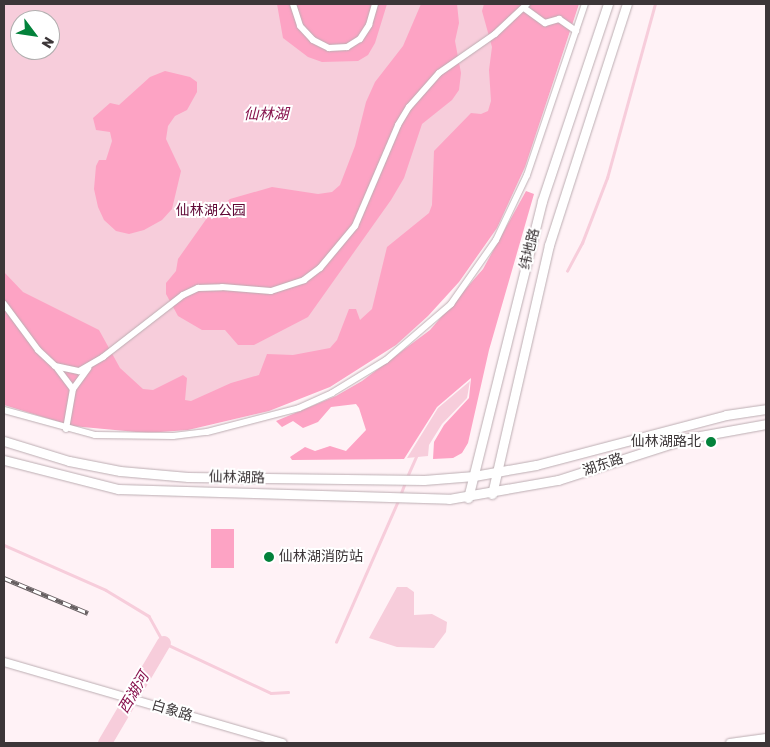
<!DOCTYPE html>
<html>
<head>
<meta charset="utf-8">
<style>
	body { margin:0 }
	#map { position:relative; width:770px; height:747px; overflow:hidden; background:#fff2f6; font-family:Rubik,"Noto Sans SC",sans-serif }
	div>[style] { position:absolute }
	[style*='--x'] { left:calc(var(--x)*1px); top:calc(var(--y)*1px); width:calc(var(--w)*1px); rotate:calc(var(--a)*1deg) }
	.green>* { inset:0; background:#fda3c4; transform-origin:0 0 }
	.water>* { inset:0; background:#f7cddb }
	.stream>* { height:2.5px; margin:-1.25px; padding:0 1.25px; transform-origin:1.25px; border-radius:1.25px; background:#f7cddb }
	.river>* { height:14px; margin:-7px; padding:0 7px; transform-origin:7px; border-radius:7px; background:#f7cddb }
	.roads { filter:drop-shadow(0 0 1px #bcadb2) drop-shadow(0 0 1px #bcadb2) }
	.minor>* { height:6px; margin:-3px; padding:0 3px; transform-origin:3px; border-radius:3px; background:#fff }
	.tertiary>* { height:8px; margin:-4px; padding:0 4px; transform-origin:4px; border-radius:4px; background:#fff }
	.secondary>* { height:9px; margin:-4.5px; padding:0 4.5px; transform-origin:4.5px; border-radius:4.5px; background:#fff }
	.rail>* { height:4.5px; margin-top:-2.25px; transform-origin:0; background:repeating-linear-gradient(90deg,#fff 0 8px,#676062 0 16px); box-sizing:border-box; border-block:1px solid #676062 }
	.dots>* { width:14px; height:14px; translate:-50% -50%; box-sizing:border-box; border:2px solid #fff; border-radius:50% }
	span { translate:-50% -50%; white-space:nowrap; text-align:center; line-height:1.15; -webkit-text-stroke:4px #fff; paint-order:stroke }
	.park-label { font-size:14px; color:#600836 }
	.street-label { font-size:14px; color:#3c3638 }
	.poi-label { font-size:14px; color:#3c3638 }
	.right { translate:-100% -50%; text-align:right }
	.left { translate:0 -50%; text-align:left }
	.water-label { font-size:15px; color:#89154f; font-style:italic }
	.frame { position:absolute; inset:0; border:5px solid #3c3638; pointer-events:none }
	.north { position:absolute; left:10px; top:10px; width:50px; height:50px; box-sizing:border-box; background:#fff; border:1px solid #b1afaf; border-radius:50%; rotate:121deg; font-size:14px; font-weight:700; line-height:20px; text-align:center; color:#3c3638 }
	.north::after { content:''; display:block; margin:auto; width:18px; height:22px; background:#03823b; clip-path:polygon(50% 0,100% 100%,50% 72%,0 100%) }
</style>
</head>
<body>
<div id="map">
	<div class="green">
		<div style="clip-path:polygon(evenodd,4px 4px,579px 4px,525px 167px,497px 228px,459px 282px,428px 316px,396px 345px,330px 387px,269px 411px,188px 430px,147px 433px,72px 426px,4px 405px,4px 4px,20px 20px,50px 20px,50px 50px,20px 50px,20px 20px)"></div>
		<div style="clip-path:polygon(526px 191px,534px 194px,489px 350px,468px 443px,462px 453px,453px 458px,433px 459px,434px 442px,444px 425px,469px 398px,471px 378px,437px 407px,404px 459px,292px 460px,290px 457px,305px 447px,315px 451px,330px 446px,346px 451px,366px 430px,359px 408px,356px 404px,331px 407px,318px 422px,303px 428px,293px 421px,282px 427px,276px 421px,336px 396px,362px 381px,430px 330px,483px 269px)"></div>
		<div style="left:211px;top:529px;width:23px;height:39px"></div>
	</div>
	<div class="water">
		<div style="clip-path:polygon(evenodd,4px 4px,277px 4px,283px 38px,308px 57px,322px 62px,358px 61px,368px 55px,375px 43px,387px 4px,421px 4px,403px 46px,375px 82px,366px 102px,355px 146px,340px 185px,332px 192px,318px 194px,272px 187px,230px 199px,207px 218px,178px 259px,176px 271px,166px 283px,166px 294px,178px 316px,202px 330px,225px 330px,238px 345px,254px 345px,308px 317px,391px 200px,404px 178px,422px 124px,452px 100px,459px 90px,461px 73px,455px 41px,459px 23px,457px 4px,484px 4px,482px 11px,492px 47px,489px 70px,491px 101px,488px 111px,481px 114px,471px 113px,434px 151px,432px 205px,429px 213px,387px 247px,372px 309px,360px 320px,356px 309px,349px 309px,337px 340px,330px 348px,293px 355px,267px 354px,259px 375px,231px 383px,191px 401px,185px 400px,187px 378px,183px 375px,153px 390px,143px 389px,120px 368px,99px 330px,23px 292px,4px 272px,4px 4px,20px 20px,50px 20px,50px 50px,20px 50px,20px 20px,4px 4px,165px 71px,190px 77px,197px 82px,197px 92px,187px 110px,175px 116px,168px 126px,166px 139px,181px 171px,172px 209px,162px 220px,144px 230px,129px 234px,116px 231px,104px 220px,98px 207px,94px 189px,96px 166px,99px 160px,106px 160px,112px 141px,110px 132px,96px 130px,93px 118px,110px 103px,119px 105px,150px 77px,165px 71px)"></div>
		<div style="clip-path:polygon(470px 381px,467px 398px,442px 424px,429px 445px,428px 456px,407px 458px,438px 408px)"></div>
		<div style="clip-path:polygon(397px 587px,407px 587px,414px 592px,414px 615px,432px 614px,447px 622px,446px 632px,434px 648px,397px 647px,369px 638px)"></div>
	</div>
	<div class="stream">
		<div style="--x:567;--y:271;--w:32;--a:-62"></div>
		<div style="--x:582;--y:243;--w:70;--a:-69"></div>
		<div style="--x:607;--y:178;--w:180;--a:-74.6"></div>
		<div style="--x:407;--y:477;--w:24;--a:-66"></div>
		<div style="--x:400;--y:496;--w:15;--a:-70"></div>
		<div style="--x:4;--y:545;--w:111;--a:23.8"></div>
		<div style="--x:106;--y:590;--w:50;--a:31.2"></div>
		<div style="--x:149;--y:616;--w:31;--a:61"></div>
		<div style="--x:164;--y:643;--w:118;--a:25"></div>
		<div style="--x:271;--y:693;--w:17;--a:-3"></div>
		<div style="--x:336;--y:642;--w:154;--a:-66.3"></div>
	</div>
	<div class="river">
		<div style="--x:105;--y:743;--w:116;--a:-59.5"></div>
	</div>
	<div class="roads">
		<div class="minor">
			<div style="--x:293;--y:4;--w:23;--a:72"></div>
			<div style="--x:300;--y:26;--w:19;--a:47"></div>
			<div style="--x:313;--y:40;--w:18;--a:27"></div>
			<div style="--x:329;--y:48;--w:18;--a:-3"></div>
			<div style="--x:347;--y:47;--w:15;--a:-32"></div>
			<div style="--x:360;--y:39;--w:17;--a:-57"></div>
			<div style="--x:369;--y:25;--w:22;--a:-74"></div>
			<div style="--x:524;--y:8;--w:26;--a:36"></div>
			<div style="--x:545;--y:23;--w:15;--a:-16"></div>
			<div style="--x:559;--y:19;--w:21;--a:35"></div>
			<div style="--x:4;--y:304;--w:57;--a:53.5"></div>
			<div style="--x:38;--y:350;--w:23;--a:43"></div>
			<div style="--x:55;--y:366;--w:25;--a:12"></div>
			<div style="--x:79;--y:371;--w:28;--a:-30"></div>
			<div style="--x:103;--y:357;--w:101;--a:-37.8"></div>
			<div style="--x:183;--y:295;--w:17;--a:-25"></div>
			<div style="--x:198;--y:288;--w:24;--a:-2"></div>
			<div style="--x:222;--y:287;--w:49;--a:4.7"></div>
			<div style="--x:271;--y:291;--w:35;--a:-18"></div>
			<div style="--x:304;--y:280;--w:20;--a:-37"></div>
			<div style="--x:320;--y:268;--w:55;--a:-50.2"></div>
			<div style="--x:355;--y:226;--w:110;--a:-66.9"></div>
			<div style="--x:398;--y:125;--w:21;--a:-59"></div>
			<div style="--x:409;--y:107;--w:45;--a:-48.6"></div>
			<div style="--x:439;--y:73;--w:68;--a:-34.9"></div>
			<div style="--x:495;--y:34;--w:44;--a:-43.2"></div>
			<div style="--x:57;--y:368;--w:26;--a:53"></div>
			<div style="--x:4;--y:410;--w:94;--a:15.4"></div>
			<div style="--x:95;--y:435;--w:78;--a:0.7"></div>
			<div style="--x:173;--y:436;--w:34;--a:-7"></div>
			<div style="--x:207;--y:432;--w:95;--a:-14.6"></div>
			<div style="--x:299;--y:408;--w:36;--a:-24"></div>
			<div style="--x:332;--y:393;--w:63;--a:-31.4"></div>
			<div style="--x:386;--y:360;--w:86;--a:-40.7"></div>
			<div style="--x:451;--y:304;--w:78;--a:-54.9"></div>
			<div style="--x:496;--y:240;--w:72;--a:-64.5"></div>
			<div style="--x:527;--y:175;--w:181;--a:-71.3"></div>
			<div style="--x:66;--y:429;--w:41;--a:-80.1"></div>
			<div style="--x:73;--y:389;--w:26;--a:-54"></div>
		</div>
		<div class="tertiary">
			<div style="--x:4;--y:662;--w:290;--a:16.2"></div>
			<div style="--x:730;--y:743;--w:36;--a:-8"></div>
		</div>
		<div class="secondary">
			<div style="--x:4;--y:441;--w:68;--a:17.1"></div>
			<div style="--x:69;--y:461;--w:52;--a:11.1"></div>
			<div style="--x:120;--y:471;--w:68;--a:5"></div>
			<div style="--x:188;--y:477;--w:236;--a:0.7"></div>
			<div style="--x:424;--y:480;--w:50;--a:-4.6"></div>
			<div style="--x:474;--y:476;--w:63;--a:-10.1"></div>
			<div style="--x:536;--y:465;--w:196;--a:-14.7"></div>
			<div style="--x:726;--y:415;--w:40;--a:-8.5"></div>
			<div style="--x:4;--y:460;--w:118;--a:14.3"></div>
			<div style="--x:118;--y:489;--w:331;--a:1.7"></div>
			<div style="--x:449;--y:499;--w:111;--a:-9.9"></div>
			<div style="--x:558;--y:480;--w:138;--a:-17.8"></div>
			<div style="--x:689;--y:438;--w:78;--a:-10.3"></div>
			<div style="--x:492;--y:494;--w:255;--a:-77.1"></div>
			<div style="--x:549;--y:245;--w:253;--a:-72.1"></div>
			<div style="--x:468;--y:498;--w:306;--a:-76"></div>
			<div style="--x:542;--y:201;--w:208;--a:-71.5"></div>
		</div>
	</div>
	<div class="rail">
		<div style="--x:4;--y:578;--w:91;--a:22.6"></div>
	</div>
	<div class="dots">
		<div style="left:711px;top:442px;background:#03823b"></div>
		<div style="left:269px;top:557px;background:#03823b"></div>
	</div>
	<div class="park-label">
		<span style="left:211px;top:211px">仙林湖公园</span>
	</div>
	<div class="street-label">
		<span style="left:530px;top:249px;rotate:-76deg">纬地路</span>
		<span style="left:603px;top:465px;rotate:-19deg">湖东路</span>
		<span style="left:237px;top:478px;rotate:1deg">仙林湖路</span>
		<span style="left:172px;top:711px;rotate:17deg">白象路</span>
	</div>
	<div class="poi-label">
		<span class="right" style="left:701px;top:442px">仙林湖路北</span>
		<span class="left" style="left:279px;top:557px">仙林湖消防站</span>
	</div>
	<div class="water-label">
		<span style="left:266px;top:115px">仙林湖</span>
		<span style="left:134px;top:693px;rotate:-59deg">西湖河</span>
	</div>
	<div class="frame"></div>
	<div class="north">N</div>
</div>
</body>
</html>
